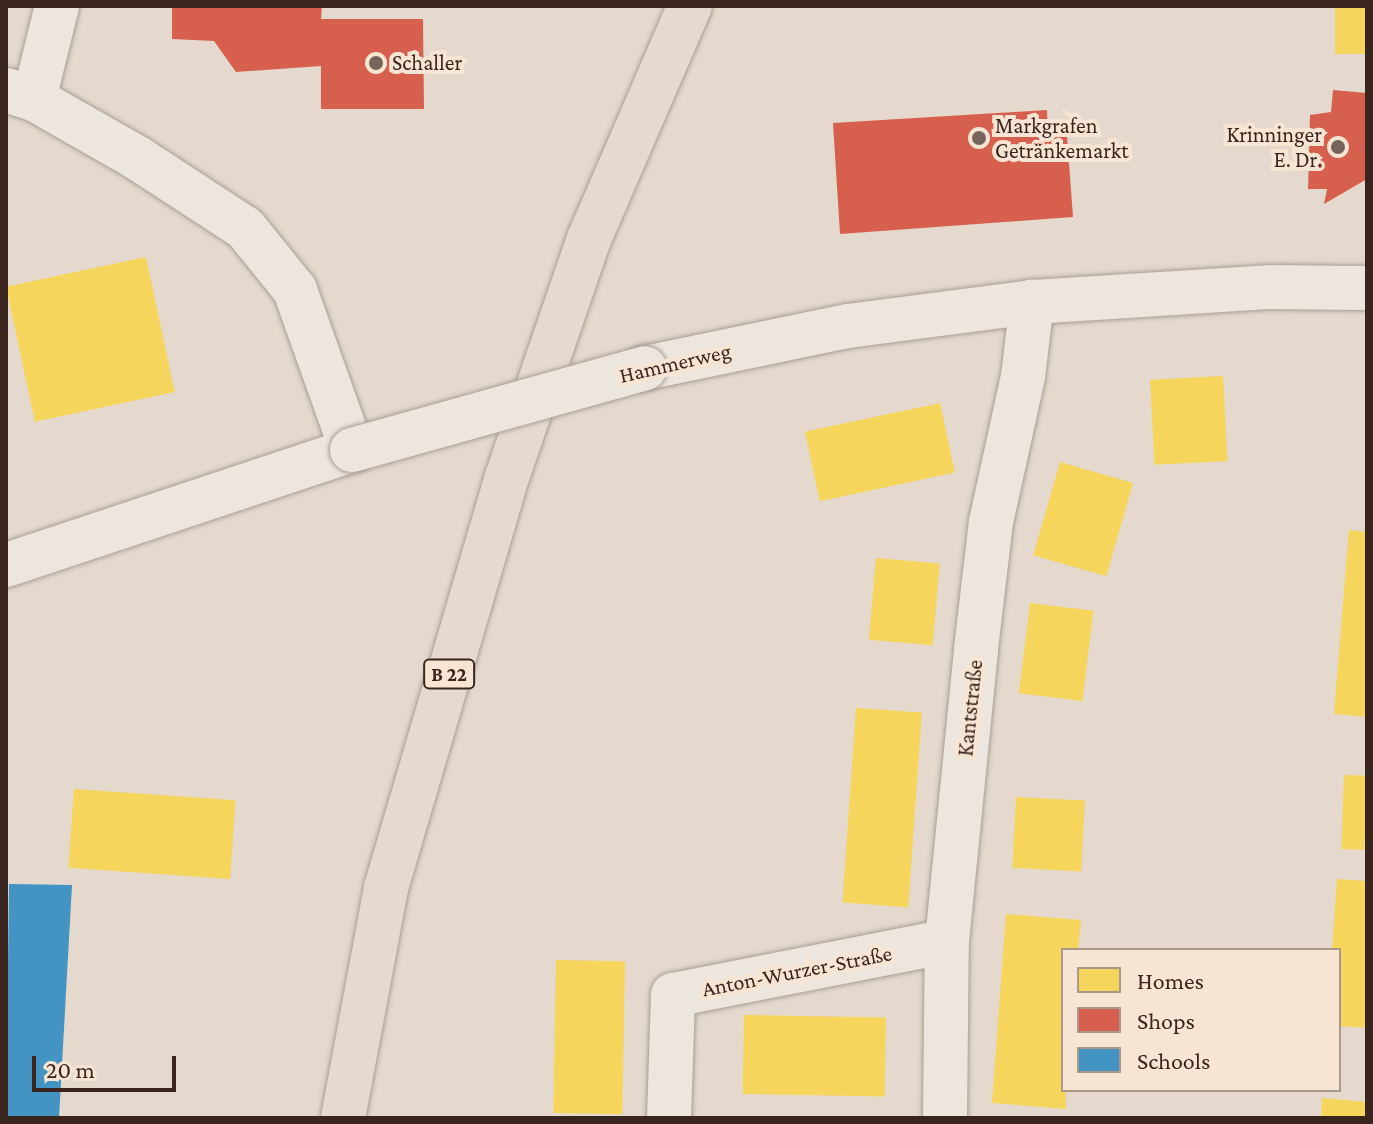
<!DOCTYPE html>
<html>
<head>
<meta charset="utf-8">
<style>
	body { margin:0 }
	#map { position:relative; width:1373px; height:1124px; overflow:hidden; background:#e4d9cc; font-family:"Crimson Pro",serif }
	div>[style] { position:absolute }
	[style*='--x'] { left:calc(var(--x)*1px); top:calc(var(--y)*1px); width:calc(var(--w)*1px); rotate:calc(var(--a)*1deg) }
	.homes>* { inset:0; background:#f6d55c; transform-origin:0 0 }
	.shops>* { inset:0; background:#d6604d }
	.schools>* { inset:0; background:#4393c3 }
	.roads { filter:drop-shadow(0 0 2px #a99e95) drop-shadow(0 0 2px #a99e95) }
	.minor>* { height:44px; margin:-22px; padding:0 22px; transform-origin:22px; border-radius:22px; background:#ece6de }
	.primary>* { height:44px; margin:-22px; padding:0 22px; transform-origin:22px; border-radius:22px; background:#e5dacf }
	.bridges { filter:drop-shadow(0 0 2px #a99e95) drop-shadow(0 0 2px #a99e95) }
	.minor-bridge>* { height:44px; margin:-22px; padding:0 22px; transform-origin:22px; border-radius:22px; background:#ece6de }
	.dots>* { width:22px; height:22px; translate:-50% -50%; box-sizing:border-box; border:4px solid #f6e5d2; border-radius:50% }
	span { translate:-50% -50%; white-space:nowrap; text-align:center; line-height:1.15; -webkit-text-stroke:8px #f6e5d2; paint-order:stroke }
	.shield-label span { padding:2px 6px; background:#f6e5d2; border:2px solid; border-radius:6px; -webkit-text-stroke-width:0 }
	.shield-label { font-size:20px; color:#39251d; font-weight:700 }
	.poi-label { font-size:22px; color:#39251d }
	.left { translate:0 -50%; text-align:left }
	.right { translate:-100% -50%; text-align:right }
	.street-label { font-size:22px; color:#39251d }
	.frame { position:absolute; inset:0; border:8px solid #39251d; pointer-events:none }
	.legend { position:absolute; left:1061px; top:948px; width:280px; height:144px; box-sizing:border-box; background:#f6e5d2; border:2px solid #aa988a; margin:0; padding:10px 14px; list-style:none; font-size:24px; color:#39251d }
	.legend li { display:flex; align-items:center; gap:16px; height:40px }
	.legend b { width:40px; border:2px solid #aa988a }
	.scale { position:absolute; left:32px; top:1056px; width:144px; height:36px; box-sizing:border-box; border:4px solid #39251d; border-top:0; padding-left:10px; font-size:24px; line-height:28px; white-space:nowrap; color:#39251d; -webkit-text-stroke:6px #f6e5d2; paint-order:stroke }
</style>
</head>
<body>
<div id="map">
	<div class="homes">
		<div style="left:1335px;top:6px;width:32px;height:48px"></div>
		<div style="left:146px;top:257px;width:138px;height:143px;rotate:78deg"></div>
		<div style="left:1223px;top:376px;width:85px;height:73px;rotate:87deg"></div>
		<div style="left:940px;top:403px;width:71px;height:138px;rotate:78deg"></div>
		<div style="left:1060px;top:462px;width:76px;height:97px;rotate:16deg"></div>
		<div style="clip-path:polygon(1349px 530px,1367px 532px,1367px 717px,1334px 714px)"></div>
		<div style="left:876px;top:558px;width:64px;height:82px;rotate:5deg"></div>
		<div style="left:1030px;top:603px;width:64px;height:91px;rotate:7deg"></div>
		<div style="left:856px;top:708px;width:66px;height:195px;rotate:4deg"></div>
		<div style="left:1344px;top:775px;width:23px;height:74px;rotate:2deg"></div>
		<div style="left:74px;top:789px;width:162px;height:79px;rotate:4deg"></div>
		<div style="left:1016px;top:797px;width:69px;height:71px;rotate:3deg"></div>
		<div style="clip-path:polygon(1337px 879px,1367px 881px,1367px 1028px,1339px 1026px,1339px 950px,1332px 950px)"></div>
		<div style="clip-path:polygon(1006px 914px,1081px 920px,1078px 950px,1063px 950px,1066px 1109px,992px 1103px)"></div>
		<div style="left:556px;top:960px;width:69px;height:153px;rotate:1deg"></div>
		<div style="left:744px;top:1015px;width:142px;height:79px;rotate:1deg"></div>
		<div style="clip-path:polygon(1322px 1098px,1367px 1102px,1367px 1118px,1321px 1118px)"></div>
	</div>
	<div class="shops">
		<div style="clip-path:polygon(172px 6px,322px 6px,321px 19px,423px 19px,424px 109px,321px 109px,321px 66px,236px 72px,214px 41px,172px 39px)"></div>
		<div style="clip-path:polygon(1333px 90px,1367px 93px,1367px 179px,1324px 204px,1327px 189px,1308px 189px,1310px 115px,1331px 112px)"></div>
		<div style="clip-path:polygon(1047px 110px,1048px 138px,1067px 136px,1073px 217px,840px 234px,833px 123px)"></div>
	</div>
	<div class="schools">
		<div style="clip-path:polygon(9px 884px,72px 885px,59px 1118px,6px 1118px)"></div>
	</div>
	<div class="roads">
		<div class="minor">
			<div style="--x:6;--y:90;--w:29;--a:18"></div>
			<div style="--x:34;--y:99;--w:121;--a:29.7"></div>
			<div style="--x:139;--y:159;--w:126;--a:33.1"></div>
			<div style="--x:245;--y:228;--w:80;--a:51.1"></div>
			<div style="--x:295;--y:290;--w:170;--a:70.4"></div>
			<div style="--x:352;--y:450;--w:365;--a:161.6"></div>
			<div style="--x:34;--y:99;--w:96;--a:-76.1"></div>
			<div style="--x:645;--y:368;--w:207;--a:-11.7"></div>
			<div style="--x:848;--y:326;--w:186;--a:-7.4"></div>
			<div style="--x:1032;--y:302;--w:237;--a:-3.6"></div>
			<div style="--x:1269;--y:287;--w:98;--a:0.6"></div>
			<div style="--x:669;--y:1118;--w:123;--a:-88.1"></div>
			<div style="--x:673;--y:995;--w:279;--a:-11.1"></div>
			<div style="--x:945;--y:1118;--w:177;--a:-89.4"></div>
			<div style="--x:947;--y:941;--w:293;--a:-84.3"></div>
			<div style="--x:976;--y:649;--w:128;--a:-83.3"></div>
			<div style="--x:991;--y:522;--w:148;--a:-77.6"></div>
			<div style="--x:1023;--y:377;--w:76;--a:-83.2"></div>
		</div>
		<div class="primary">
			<div style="--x:343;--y:1118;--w:234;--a:-79.4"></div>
			<div style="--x:386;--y:888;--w:428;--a:-73.6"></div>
			<div style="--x:507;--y:477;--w:252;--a:-71"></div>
			<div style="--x:589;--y:239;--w:254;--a:-66.6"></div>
		</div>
	</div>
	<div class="bridges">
		<div class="minor-bridge">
			<div style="--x:352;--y:450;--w:304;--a:-15.6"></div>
		</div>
	</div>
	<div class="dots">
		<div style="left:376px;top:63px;background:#75645a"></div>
		<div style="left:979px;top:138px;background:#75645a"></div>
		<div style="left:1338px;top:147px;background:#75645a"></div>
	</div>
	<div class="shield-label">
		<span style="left:449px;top:674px">B 22</span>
	</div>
	<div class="poi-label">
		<span class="left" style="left:392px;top:63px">Schaller</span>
		<span class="left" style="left:995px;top:138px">Markgrafen<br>Getränkemarkt</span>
		<span class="right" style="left:1322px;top:147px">Krinninger<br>E. Dr.</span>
	</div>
	<div class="street-label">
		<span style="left:675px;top:363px;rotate:-13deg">Hammerweg</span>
		<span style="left:970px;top:708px;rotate:-84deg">Kantstraße</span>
		<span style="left:797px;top:971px;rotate:-11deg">Anton-Wurzer-Straße</span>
	</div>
	<div class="frame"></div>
	<ul class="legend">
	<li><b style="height:22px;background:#f6d55c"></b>Homes</li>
	<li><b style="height:22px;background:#d6604d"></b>Shops</li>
	<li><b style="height:22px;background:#4393c3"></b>Schools</li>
	</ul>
	<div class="scale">20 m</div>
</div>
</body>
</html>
